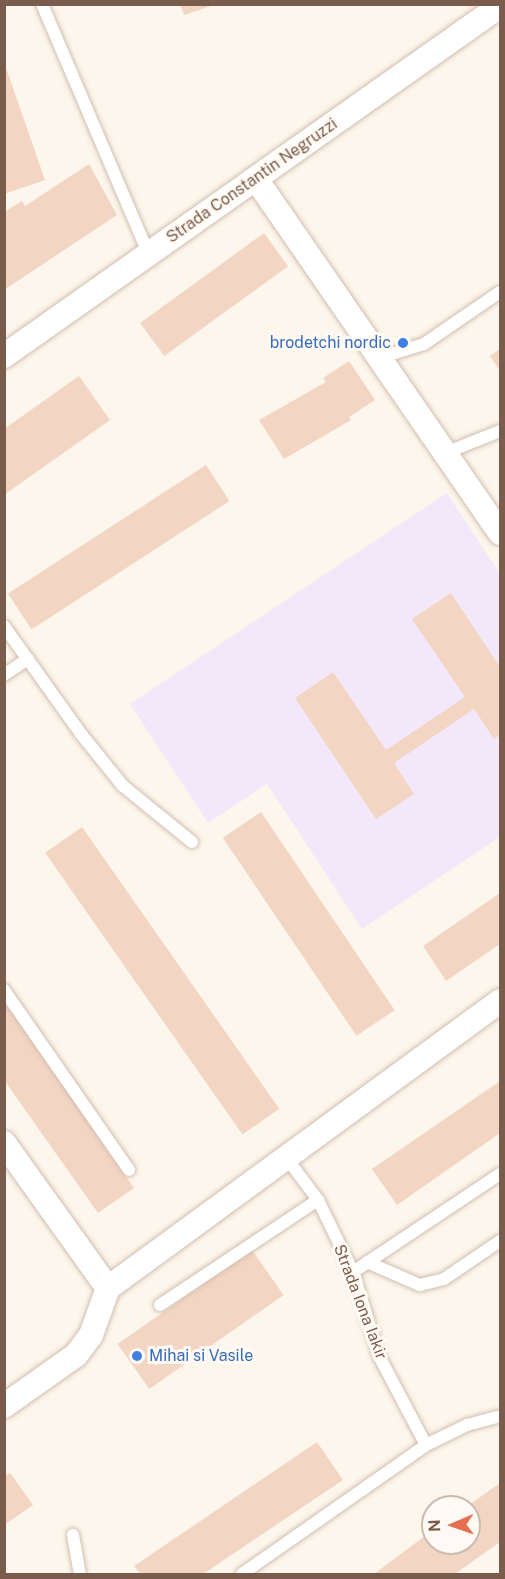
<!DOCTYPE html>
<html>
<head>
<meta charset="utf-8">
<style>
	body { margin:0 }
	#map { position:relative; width:505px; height:1579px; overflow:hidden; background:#fdf6ec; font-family:"Public Sans",sans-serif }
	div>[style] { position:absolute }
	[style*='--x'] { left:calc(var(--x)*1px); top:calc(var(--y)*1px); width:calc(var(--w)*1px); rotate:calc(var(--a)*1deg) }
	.education>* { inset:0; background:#f3e8fa }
	.building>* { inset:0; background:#f3d5c3; transform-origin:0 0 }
	.roads { filter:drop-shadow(0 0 2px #d1beb0) drop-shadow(0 0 2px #d1beb0) }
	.service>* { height:12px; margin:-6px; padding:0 6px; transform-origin:6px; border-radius:6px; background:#fff }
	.minor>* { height:24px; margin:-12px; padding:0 12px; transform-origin:12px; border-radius:12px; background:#fff }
	.dots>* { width:16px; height:16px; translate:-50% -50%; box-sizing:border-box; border:3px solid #fffaf3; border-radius:50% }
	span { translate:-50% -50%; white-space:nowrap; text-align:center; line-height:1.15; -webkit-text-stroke:6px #fffaf3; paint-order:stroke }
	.street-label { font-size:16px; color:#7a5c4d }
	.shop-label { font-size:16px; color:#366cbe }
	.right { translate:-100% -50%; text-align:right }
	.left { translate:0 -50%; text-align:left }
	.frame { position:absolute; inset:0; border:6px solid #7a5c4d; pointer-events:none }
	.north { position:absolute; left:421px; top:1495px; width:60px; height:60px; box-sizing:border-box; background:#fffaf3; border:2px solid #cabbb1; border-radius:50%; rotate:268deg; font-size:16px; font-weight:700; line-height:24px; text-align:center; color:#7a5c4d }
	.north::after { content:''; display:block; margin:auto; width:21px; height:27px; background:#e76f51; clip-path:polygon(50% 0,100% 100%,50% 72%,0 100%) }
</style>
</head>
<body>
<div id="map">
	<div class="education">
		<div style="clip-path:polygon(447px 493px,500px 574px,500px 837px,362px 929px,267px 784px,208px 823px,130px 704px)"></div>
	</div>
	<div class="building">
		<div style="clip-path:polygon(180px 4px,214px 4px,214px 5px,184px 15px)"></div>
		<div style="clip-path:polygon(4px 62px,45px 180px,4px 194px)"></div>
		<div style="clip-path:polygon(89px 164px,117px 215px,4px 290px,4px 212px,22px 201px,25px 206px)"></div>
		<div style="left:264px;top:233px;width:41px;height:153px;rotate:54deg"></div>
		<div style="clip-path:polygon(500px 349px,500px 371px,490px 356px)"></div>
		<div style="clip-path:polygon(349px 361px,375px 400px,349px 417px,351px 420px,284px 459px,259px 420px,326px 382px,323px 378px)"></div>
		<div style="clip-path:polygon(79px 376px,110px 420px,4px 495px,4px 429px)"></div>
		<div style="left:206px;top:465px;width:43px;height:236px;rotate:57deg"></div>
		<div style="clip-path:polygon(451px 593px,500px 667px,500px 735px,494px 739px,474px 709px,394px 763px,414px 794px,376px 819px,295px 698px,333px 672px,386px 750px,465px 697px,412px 619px)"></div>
		<div style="left:261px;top:812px;width:239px;height:46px;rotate:56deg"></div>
		<div style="left:82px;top:827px;width:344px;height:45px;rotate:55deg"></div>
		<div style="clip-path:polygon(500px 893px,500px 944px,446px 981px,423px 946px)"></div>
		<div style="clip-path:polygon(4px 1002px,134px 1188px,98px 1213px,4px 1080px)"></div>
		<div style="clip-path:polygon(500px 1081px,500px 1133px,397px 1205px,372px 1169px)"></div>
		<div style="left:252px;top:1250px;width:55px;height:164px;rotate:55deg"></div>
		<div style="clip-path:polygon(317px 1442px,343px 1480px,203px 1574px,140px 1574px,134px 1566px)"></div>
		<div style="clip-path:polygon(10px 1473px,33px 1505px,4px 1525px,4px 1477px)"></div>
		<div style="clip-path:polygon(500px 1483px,500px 1542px,455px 1574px,374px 1574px,433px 1530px,433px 1543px,469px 1543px,469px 1507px,466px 1507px)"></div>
	</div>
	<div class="roads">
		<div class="service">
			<div style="--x:42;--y:4;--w:271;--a:66.9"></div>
			<div style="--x:379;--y:358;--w:47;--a:-17.3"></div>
			<div style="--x:424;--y:344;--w:92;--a:-34.4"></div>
			<div style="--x:445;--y:453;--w:59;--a:-21.8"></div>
			<div style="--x:4;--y:626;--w:133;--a:54.5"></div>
			<div style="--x:81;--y:734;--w:67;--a:51.1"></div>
			<div style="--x:123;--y:786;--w:89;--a:39.1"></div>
			<div style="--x:4;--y:675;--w:29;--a:-34"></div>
			<div style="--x:4;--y:990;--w:219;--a:55.2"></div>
			<div style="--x:285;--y:1156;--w:55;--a:53.1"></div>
			<div style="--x:318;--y:1200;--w:80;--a:64.1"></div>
			<div style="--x:353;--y:1272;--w:90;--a:72.6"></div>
			<div style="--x:380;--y:1358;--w:98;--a:62.1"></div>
			<div style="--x:426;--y:1445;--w:46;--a:-26"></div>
			<div style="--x:467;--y:1425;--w:34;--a:-15"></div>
			<div style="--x:367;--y:1262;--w:58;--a:23.5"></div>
			<div style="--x:420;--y:1285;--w:25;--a:-14"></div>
			<div style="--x:444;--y:1279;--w:68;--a:-34.2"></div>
			<div style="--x:353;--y:1272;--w:177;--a:-33.7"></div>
			<div style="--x:160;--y:1305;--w:190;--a:-33.6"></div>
			<div style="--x:73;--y:1535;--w:40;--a:80"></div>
			<div style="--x:242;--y:1574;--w:225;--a:-35"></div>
		</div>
		<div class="minor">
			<div style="--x:256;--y:179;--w:430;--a:55.4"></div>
			<div style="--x:4;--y:356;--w:607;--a:-35.21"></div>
			<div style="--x:4;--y:1143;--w:178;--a:54.4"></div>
			<div style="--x:4;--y:1406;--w:88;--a:-35.3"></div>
			<div style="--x:76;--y:1355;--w:25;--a:-53"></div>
			<div style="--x:91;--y:1335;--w:50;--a:-70.1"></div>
			<div style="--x:108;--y:1288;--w:486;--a:-36.2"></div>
		</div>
	</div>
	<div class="dots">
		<div style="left:403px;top:343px;background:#3f7fe0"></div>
		<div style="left:137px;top:1356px;background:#3f7fe0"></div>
	</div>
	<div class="street-label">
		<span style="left:252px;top:181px;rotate:-35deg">Strada Constantin Negruzzi</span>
		<span style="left:360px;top:1302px;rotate:69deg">Strada Iona Iakir</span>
	</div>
	<div class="shop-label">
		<span class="right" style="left:391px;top:343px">brodetchi nordic</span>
		<span class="left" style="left:149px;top:1356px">Mihai si Vasile</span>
	</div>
	<div class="frame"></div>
	<div class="north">N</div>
</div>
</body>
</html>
